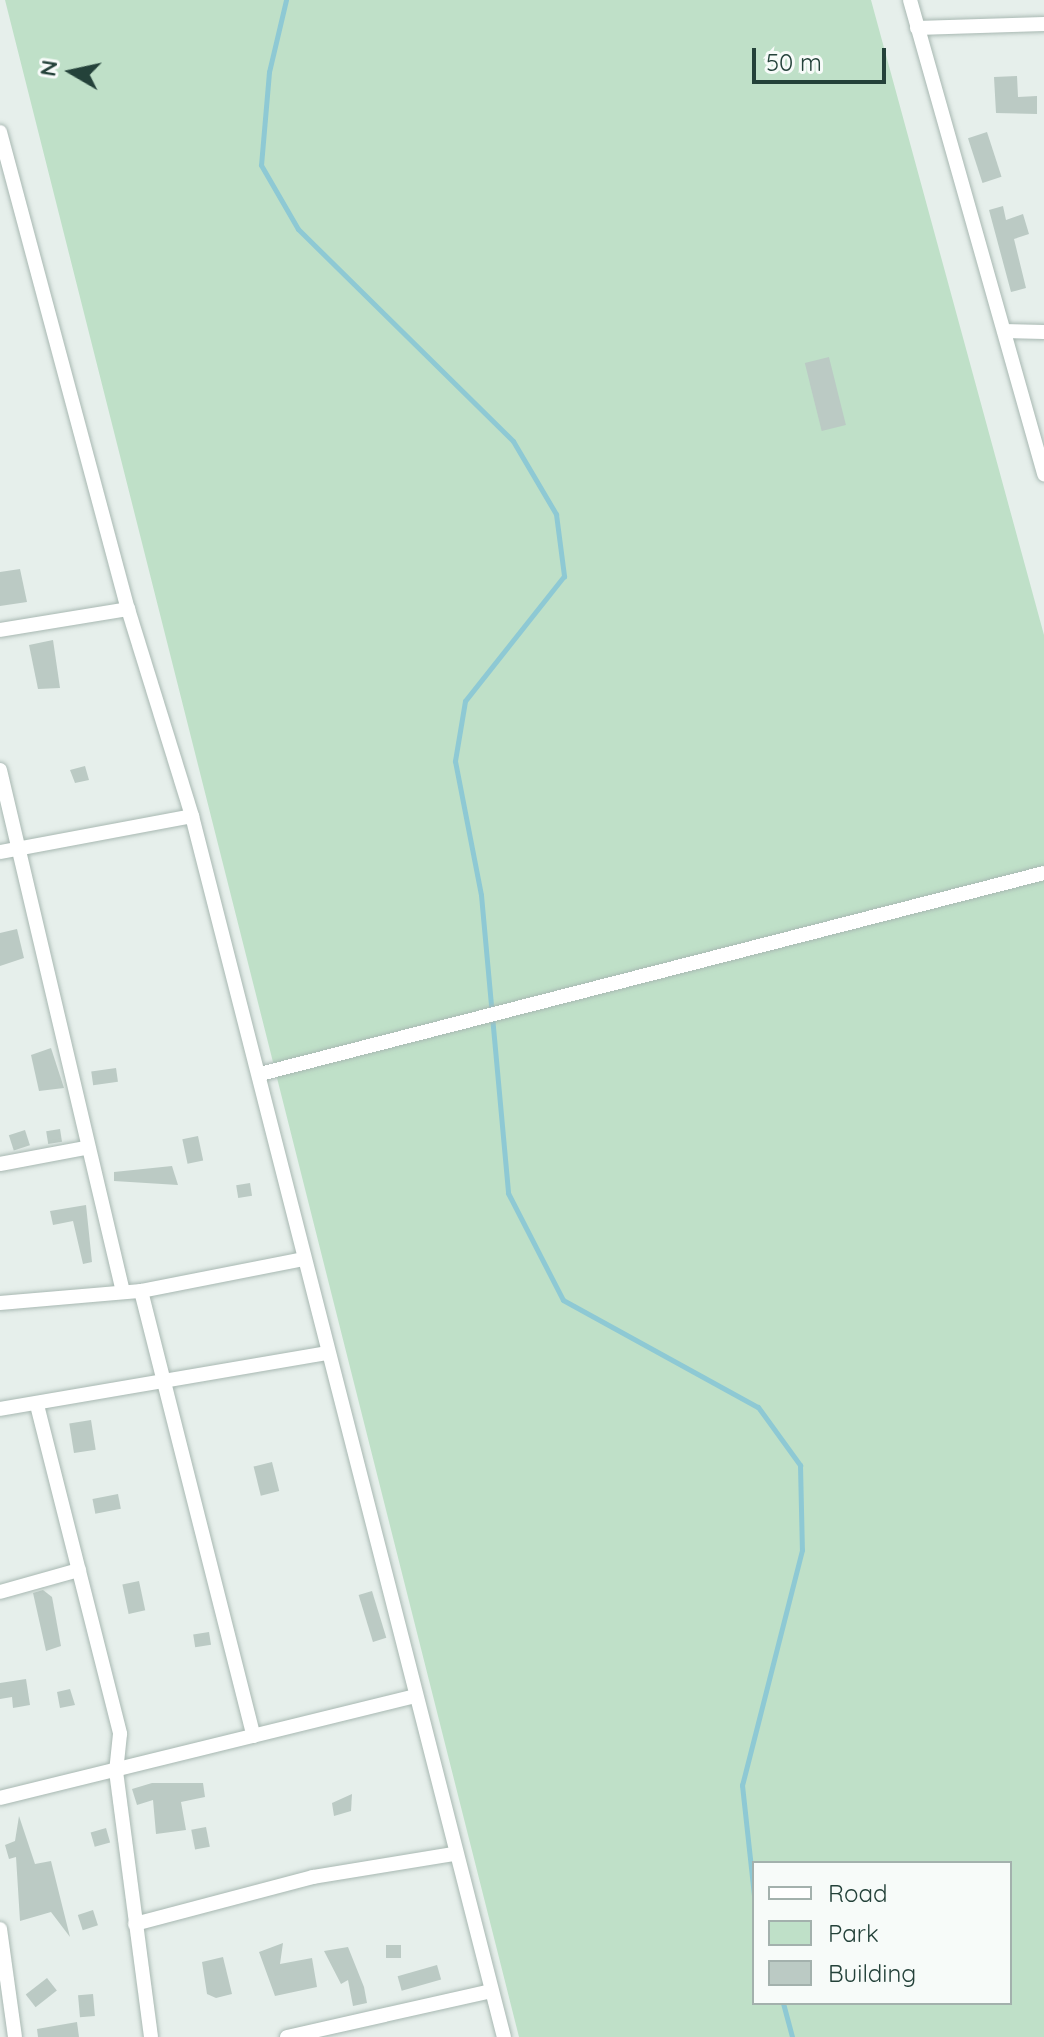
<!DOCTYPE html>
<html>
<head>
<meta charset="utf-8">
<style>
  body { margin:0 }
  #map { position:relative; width:1044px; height:2037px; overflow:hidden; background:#e6efeb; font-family:Quicksand,sans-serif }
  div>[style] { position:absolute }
  .green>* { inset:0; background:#bfe0c8 }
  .stream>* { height:5px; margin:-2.5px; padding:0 2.5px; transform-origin:2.5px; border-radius:2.5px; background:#8ec9d4 }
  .building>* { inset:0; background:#bbcac4; transform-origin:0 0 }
  .roads { filter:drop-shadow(0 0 2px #a8b8b2) drop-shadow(0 0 2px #a8b8b2) }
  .minor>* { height:14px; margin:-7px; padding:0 7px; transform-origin:7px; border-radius:7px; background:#fff }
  span { translate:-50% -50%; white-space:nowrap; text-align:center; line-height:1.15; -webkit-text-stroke:6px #f7fbf9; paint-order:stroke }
  .legend { position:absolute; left:752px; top:1861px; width:260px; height:144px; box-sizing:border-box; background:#f7fbf9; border:2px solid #a3b1ad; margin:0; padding:10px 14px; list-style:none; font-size:24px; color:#24423a }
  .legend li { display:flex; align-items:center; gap:16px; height:40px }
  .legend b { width:40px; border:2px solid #a3b1ad }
  .north { position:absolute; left:32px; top:32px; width:80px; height:80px; -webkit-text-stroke:6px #f7fbf9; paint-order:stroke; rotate:279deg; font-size:22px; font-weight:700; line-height:32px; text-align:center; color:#24423a }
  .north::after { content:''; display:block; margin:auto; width:28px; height:36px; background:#24423a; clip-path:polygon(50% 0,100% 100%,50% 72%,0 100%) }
  .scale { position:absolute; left:752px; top:48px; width:134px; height:36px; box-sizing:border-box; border:4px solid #24423a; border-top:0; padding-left:10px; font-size:24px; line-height:28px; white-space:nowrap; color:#24423a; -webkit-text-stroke:6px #f7fbf9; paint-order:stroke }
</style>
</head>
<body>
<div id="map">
  <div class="green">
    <i style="clip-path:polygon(evenodd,5px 0,871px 0,1044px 635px,1044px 2037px,519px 2037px,5px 0,754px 1863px,1010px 1863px,1010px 2003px,754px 2003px,754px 1863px)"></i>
  </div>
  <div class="stream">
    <i style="left:286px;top:0;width:74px;rotate:103.3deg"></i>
    <i style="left:269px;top:72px;width:93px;rotate:94.9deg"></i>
    <i style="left:261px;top:165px;width:74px;rotate:60deg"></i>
    <i style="left:298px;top:229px;width:302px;rotate:44.6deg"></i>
    <i style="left:513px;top:441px;width:85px;rotate:59.5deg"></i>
    <i style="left:556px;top:514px;width:63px;rotate:82.6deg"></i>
    <i style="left:564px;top:576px;width:159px;rotate:128.4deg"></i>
    <i style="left:465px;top:701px;width:61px;rotate:99.5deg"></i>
    <i style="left:455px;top:761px;width:136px;rotate:79deg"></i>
    <i style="left:481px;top:895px;width:299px;rotate:84.8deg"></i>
    <i style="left:508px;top:1193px;width:120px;rotate:62.8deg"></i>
    <i style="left:563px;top:1300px;width:222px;rotate:28.8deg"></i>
    <i style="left:758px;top:1407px;width:72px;rotate:54.1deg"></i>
    <i style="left:800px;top:1465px;width:85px;rotate:88.7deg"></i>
    <i style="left:802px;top:1550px;width:243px;rotate:104.3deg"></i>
    <i style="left:742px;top:1785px;width:112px;rotate:83.8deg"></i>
    <i style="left:783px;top:2003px;width:35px;rotate:75deg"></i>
  </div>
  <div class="building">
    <i style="clip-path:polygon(1017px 76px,1018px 97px,1037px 96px,1037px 114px,996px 113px,994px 77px)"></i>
    <i style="left:987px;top:132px;width:47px;height:20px;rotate:72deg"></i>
    <i style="clip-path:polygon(1003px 206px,1006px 220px,1023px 214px,1029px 234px,1014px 239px,1026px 288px,1011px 292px,989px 210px)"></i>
    <i style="left:829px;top:357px;width:70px;height:25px;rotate:76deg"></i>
    <i style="clip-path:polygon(20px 569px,27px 602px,0 606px,0 572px)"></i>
    <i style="clip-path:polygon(53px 640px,60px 688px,38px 689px,29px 645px)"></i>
    <i style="clip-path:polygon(85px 766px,89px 780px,75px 783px,70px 770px)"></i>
    <i style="clip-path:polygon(17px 929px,24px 958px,0 966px,0 933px)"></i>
    <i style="clip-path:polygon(51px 1048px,64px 1088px,39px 1091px,31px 1055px)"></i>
    <i style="left:116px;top:1068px;width:14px;height:25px;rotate:82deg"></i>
    <i style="left:60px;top:1129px;width:13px;height:14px;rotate:81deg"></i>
    <i style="left:25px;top:1130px;width:16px;height:17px;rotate:72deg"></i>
    <i style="left:198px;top:1136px;width:25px;height:16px;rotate:78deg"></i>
    <i style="clip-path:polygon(172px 1166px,178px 1185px,114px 1181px,114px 1172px)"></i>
    <i style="left:250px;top:1183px;width:13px;height:14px;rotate:81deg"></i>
    <i style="clip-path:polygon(86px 1205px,92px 1262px,83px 1264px,73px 1221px,53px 1225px,50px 1211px)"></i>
    <i style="left:91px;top:1420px;width:30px;height:22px;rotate:81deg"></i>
    <i style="left:272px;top:1462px;width:30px;height:19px;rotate:76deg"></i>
    <i style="left:118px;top:1494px;width:15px;height:26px;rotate:79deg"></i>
    <i style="left:139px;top:1581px;width:30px;height:17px;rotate:78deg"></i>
    <i style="clip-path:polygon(43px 1590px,52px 1597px,61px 1646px,46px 1651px,33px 1593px)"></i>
    <i style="left:372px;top:1591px;width:49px;height:14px;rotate:73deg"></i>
    <i style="left:209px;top:1632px;width:13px;height:16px;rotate:81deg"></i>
    <i style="clip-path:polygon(26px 1679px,30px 1705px,13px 1708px,12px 1697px,0 1699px,0 1683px)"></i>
    <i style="clip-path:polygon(70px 1689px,75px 1705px,60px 1708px,57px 1692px)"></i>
    <i style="clip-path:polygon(152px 1783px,203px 1783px,205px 1797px,181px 1802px,186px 1830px,156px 1834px,153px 1800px,137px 1805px,132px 1789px)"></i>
    <i style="clip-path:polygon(352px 1794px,351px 1811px,334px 1816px,332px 1803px)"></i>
    <i style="clip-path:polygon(19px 1816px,35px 1864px,51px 1861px,70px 1937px,51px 1912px,20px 1921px,16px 1857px,9px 1859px,5px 1845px,15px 1841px)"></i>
    <i style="left:206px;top:1827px;width:20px;height:15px;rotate:79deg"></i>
    <i style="left:106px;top:1828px;width:15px;height:16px;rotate:74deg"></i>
    <i style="left:93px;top:1910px;width:16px;height:16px;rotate:72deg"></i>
    <i style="clip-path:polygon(283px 1943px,280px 1964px,312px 1958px,317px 1987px,275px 1996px,259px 1952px)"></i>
    <i style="left:386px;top:1945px;width:15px;height:13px"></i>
    <i style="clip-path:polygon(348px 1947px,364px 1987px,367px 2003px,353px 2006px,348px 1980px,341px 1984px,324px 1951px)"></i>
    <i style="clip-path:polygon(223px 1957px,232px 1994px,216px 1998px,207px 1994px,202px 1962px)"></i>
    <i style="left:437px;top:1965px;width:15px;height:41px;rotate:74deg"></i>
    <i style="left:47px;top:1978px;width:16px;height:27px;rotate:52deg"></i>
    <i style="left:93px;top:1994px;width:22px;height:15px;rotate:85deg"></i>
    <i style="clip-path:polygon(77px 2022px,79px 2037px,38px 2037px,37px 2029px)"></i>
  </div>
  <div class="roads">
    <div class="minor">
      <i style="left:910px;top:0;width:493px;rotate:74.2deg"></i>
      <i style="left:917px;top:28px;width:127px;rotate:-1.8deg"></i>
      <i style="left:0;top:132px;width:494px;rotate:75deg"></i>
      <i style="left:128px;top:609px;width:217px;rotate:72.8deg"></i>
      <i style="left:192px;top:816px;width:1260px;rotate:75.67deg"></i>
      <i style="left:1004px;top:331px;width:40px;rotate:1.4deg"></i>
      <i style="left:0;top:630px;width:130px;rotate:-9.3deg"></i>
      <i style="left:0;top:770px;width:536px;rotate:76.74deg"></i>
      <i style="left:0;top:852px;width:195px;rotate:-10.6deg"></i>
      <i style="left:260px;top:1074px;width:809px;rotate:-14.38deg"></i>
      <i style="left:0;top:1164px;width:86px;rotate:-10.7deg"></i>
      <i style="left:141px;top:1291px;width:459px;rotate:75.8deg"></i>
      <i style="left:0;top:1303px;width:142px;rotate:-4.9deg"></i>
      <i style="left:141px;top:1291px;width:166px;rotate:-11.1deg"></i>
      <i style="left:37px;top:1405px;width:339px;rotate:75.8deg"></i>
      <i style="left:120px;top:1734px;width:37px;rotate:96deg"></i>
      <i style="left:116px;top:1771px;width:268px;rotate:82.5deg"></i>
      <i style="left:0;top:1409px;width:333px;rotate:-9.7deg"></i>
      <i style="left:0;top:1592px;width:82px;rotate:-15.6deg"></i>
      <i style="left:0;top:1798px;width:427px;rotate:-13.8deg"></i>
      <i style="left:135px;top:1924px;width:184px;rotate:-14.8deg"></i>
      <i style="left:313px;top:1877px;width:143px;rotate:-9.3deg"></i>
      <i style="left:0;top:1929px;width:109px;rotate:82.1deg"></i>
      <i style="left:287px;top:2037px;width:209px;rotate:-12.7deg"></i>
    </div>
  </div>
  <ul class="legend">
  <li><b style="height:10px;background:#fff"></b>Road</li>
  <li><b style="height:22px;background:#bfe0c8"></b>Park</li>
  <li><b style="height:22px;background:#bbcac4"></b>Building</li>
  </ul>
  <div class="north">N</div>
  <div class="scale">50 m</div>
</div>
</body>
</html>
